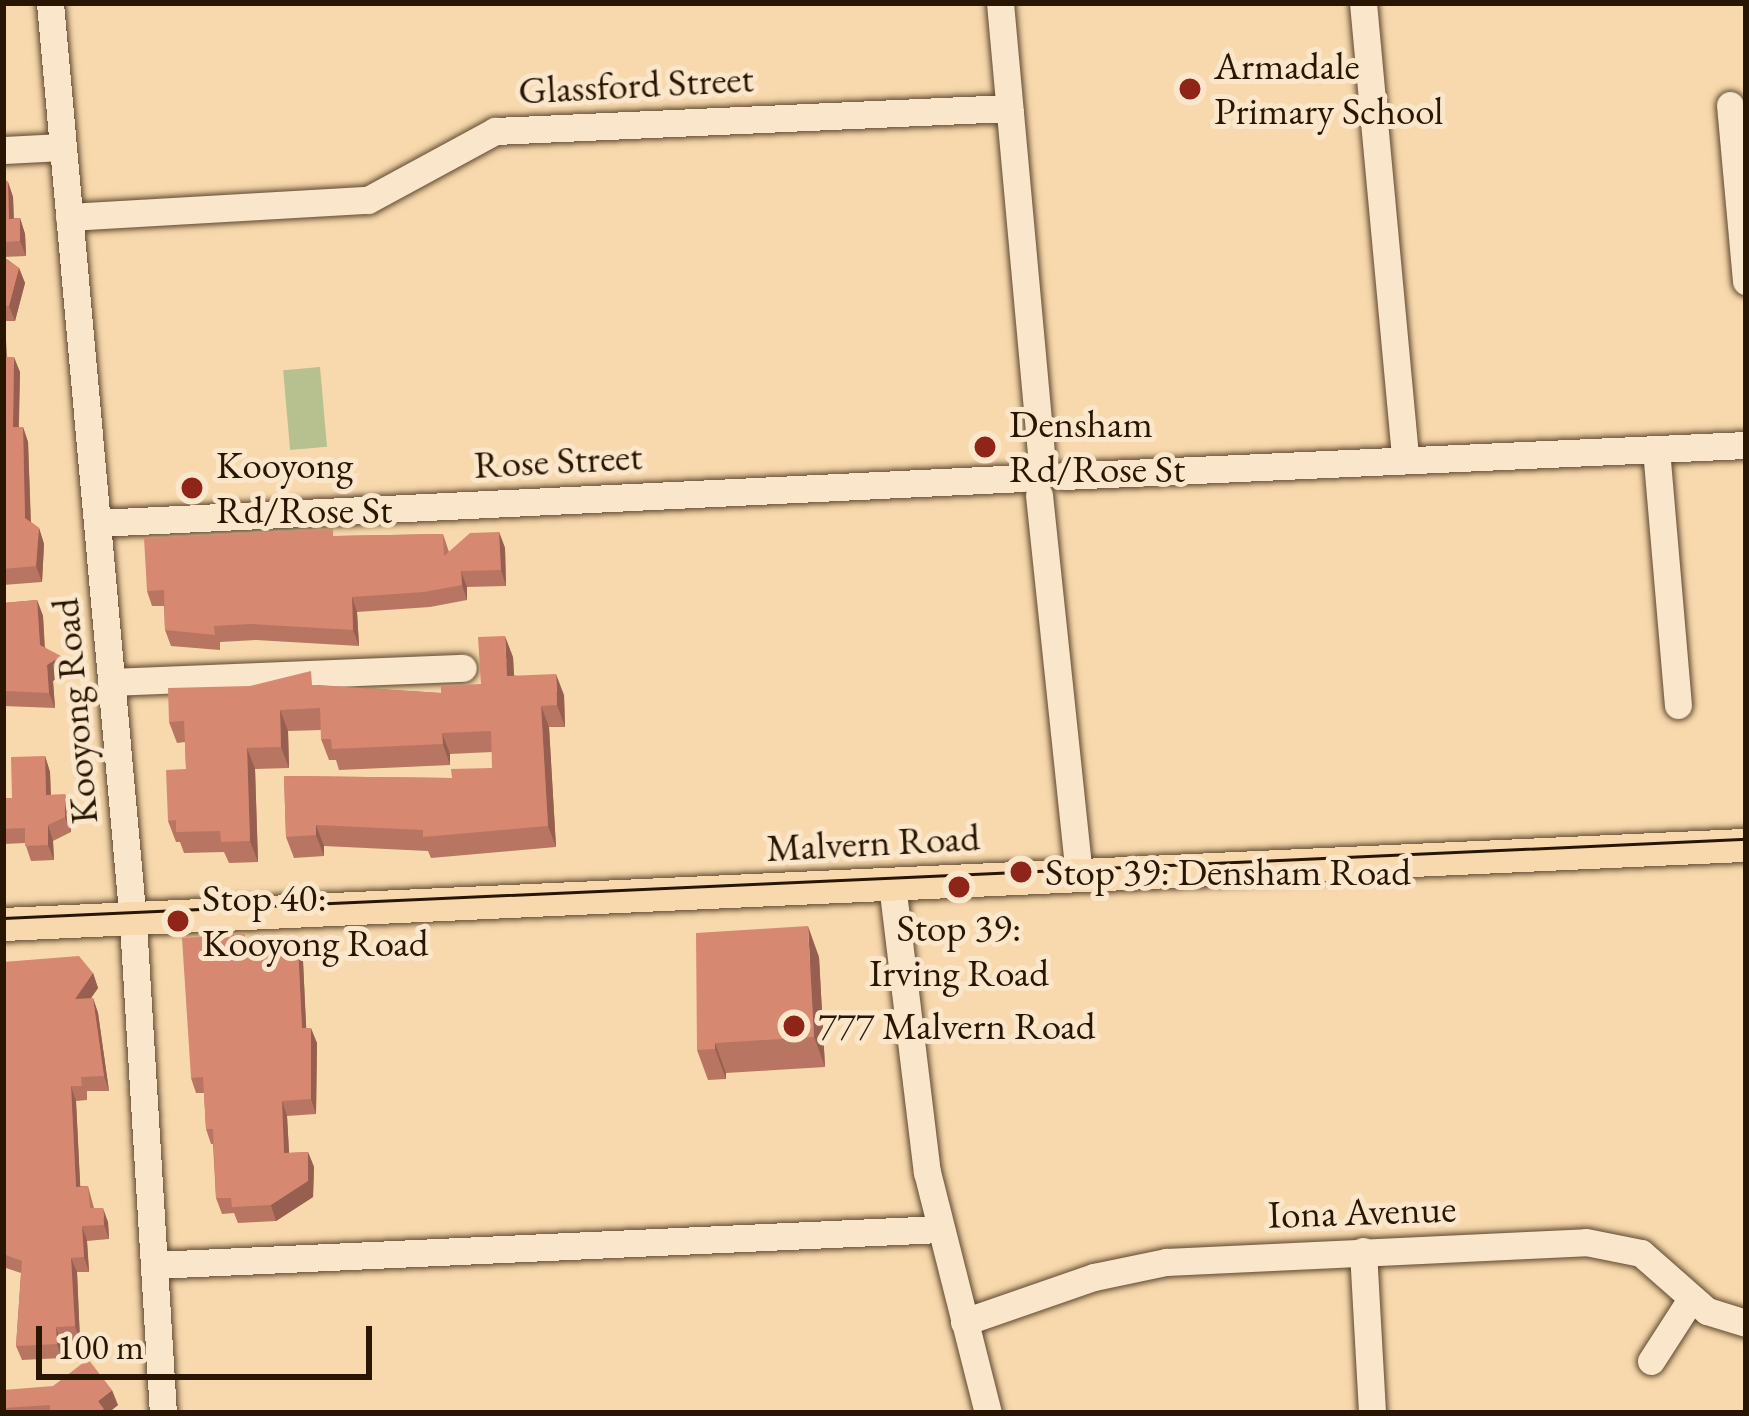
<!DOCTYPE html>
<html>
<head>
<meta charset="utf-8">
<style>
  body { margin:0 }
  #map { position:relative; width:1749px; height:1416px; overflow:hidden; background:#f8d9ad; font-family:"EB Garamond",serif }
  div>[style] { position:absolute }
  .green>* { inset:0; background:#b7c08f; transform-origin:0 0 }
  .roads { filter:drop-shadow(0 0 3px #5d472d) drop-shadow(0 0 3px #5d472d) }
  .minor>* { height:27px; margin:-13.5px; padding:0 13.5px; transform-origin:13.5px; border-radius:13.5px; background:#fae6ca }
  .major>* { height:33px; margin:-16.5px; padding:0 16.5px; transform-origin:16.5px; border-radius:16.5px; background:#f8d9ad }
  .tram>* { height:3px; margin:-1.5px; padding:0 1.5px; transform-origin:1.5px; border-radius:1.5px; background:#291602 }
  .wall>* { inset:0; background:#b87561 }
  .shaded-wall>* { inset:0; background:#965f4f }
  .building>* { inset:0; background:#d68871 }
  .dots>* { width:33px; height:33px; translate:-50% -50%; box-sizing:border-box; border:6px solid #fae6ca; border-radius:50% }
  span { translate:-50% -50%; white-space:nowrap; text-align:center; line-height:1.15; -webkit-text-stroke:10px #fae6ca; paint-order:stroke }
  .poi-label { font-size:39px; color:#291602 }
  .left { translate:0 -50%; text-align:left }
  .street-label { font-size:39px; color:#291602 }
  .frame { position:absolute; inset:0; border:6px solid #291602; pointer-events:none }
  .scale { position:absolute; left:36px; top:1326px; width:336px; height:54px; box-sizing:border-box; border:6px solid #291602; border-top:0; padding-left:15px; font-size:36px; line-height:42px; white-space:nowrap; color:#291602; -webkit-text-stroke:9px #fae6ca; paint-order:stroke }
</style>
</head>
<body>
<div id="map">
  <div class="green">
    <i style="left:320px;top:367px;width:80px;height:37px;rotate:85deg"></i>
  </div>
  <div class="roads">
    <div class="minor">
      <i style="left:50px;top:3px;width:924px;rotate:84.84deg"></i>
      <i style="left:133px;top:923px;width:491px;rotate:86.5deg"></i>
      <i style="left:1000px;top:3px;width:460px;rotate:84.8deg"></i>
      <i style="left:1363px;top:3px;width:459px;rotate:84.7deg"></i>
      <i style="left:1730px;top:105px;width:177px;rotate:84.8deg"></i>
      <i style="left:3px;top:150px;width:60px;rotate:-2.9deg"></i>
      <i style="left:69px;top:217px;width:299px;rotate:-3.3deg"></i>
      <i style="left:368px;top:200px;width:145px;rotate:-28.5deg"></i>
      <i style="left:495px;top:131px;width:515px;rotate:-2.56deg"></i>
      <i style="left:1656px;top:449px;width:257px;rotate:85.1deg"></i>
      <i style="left:1063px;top:476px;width:684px;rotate:-2.6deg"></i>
      <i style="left:1039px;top:495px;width:383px;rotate:84deg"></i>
      <i style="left:97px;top:523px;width:927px;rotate:-2.78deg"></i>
      <i style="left:111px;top:682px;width:352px;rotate:-2.3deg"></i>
      <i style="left:892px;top:884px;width:290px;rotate:83.1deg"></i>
      <i style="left:927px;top:1172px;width:249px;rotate:75.8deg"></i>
      <i style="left:1363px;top:1251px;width:162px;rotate:86.8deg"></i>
      <i style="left:154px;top:1265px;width:787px;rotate:-2.62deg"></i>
      <i style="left:964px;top:1322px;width:138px;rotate:-19.1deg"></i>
      <i style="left:1094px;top:1277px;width:74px;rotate:-11.8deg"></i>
      <i style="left:1166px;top:1262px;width:420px;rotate:-2.7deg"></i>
      <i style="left:1586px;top:1242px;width:56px;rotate:11.3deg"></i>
      <i style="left:1641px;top:1253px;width:88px;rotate:41.3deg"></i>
      <i style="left:1707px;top:1311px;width:41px;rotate:17.1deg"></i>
      <i style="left:1651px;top:1361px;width:74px;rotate:-57.2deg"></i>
    </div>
    <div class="major">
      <i style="left:3px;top:924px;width:1745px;rotate:-2.6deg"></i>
    </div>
  </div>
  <div class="tram">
    <i style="left:3px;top:918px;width:1745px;rotate:-2.6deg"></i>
  </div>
  <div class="wall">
    <i style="clip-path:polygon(3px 178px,8px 182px,13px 197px,14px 218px,20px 218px,25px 234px,26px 256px,4px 257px,19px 268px,25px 283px,15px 321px,5px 321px,7px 357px,20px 372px,19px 427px,23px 427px,28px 442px,31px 522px,39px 528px,44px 544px,42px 582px,3px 585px)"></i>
    <i style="clip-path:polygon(499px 532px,505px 548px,506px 586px,467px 587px,467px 600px,430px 607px,357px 612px,359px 646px,256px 640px,220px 642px,220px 650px,171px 646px,165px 630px,164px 606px,152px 606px,147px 591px,335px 536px,443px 534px,449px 552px)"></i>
    <i style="clip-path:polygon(37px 600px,43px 616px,45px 647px,66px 671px,53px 681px,55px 708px,3px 706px,3px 603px)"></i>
    <i style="clip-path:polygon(513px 657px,514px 675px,564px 695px,565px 727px,549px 727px,556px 847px,431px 858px,428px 851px,324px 846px,324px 856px,294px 858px,286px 837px,284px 776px,452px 778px,492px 768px,492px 752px,450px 754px,450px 765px,339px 770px,336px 760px,329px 760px,321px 739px,321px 730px,288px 731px,289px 768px,255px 769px,258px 862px,229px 863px,224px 852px,184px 853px,180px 842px,176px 842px,168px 821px,186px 769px,185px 742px,177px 743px,169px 722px,317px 685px,441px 693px,481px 684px)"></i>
    <i style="clip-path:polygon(45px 756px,50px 772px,51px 795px,70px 810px,71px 832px,53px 841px,54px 860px,31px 861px,25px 843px,3px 844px,3px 798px,12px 798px)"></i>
    <i style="clip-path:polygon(244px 934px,249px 948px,298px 946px,303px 961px,306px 1028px,317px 1043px,316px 1114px,287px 1116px,289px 1153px,308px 1152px,314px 1167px,313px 1197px,276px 1221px,238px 1223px,234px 1213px,222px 1214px,216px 1198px,213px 1144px,211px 1144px,206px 1129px,204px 1093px,196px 1093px,191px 1078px)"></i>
    <i style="clip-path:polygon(819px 957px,825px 1067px,726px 1073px,726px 1079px,708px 1080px,697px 1050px)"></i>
    <i style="clip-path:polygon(3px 962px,93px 973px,98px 988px,91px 998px,93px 998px,98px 1013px,109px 1091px,87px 1091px,87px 1100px,76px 1101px,80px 1186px,88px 1186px,94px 1208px,108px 1222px,109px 1239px,87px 1241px,89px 1272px,77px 1272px,80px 1341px,61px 1342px,62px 1358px,22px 1360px,16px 1346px,21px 1273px,3px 1267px)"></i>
    <i style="clip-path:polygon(3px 1384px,5px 1390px,118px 1405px,108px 1413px,3px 1413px)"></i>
  </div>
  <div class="shaded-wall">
    <i style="clip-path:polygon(8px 182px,13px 197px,14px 234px,9px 219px)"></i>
    <i style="clip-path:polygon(20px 218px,25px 234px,26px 256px,20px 241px)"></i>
    <i style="clip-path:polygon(19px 268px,25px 283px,15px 321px,9px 306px)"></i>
    <i style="clip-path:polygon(3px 316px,5px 321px,7px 373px,3px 361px)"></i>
    <i style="clip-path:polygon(14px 357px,20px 372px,18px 443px,13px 427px)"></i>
    <i style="clip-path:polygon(23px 427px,28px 442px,31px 533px,25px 518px)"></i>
    <i style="clip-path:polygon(39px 528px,44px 544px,42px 582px,36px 566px)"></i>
    <i style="clip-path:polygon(499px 532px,505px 548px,506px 586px,501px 570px)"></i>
    <i style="clip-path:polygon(461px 571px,467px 587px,467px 600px,462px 585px)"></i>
    <i style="clip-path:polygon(352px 597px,357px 612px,359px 646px,353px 630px)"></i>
    <i style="clip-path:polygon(37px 600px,43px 616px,45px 660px,40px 645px)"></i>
    <i style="clip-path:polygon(505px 636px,513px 657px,515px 697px,507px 676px)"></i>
    <i style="clip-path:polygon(61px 656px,66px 671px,53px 681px,55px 708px,49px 693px,47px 665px)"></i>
    <i style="clip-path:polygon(556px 674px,564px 695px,565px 727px,557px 705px)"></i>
    <i style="clip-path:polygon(541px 706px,549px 727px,556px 847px,548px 826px)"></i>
    <i style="clip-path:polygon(280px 710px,288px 731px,289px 768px,281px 747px)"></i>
    <i style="clip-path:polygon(442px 733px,450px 754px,450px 765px,443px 744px)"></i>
    <i style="clip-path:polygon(247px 748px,255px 769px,258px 862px,250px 841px)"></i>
    <i style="clip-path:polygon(45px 756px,50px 772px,51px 810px,46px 795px)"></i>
    <i style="clip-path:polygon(65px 794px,70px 810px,71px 832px,65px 817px)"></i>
    <i style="clip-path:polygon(48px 825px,53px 841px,54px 860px,48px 845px)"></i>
    <i style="clip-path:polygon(316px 825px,324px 846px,324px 856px,316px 835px)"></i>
    <i style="clip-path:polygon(808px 926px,819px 957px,825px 1067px,814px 1037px)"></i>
    <i style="clip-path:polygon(298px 946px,303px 961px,307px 1044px,302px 1028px)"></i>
    <i style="clip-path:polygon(93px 973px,98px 988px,80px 1014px,75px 999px)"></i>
    <i style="clip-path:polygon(93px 998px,98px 1013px,109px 1091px,104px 1076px)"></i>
    <i style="clip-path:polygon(311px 1028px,317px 1043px,316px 1114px,311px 1099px)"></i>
    <i style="clip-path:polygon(715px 1043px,726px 1073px,726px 1079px,715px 1049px)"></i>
    <i style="clip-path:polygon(71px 1086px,76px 1101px,81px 1201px,76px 1187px)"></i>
    <i style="clip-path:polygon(282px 1101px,287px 1116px,290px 1169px,284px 1153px)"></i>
    <i style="clip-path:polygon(308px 1152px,314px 1167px,313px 1197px,276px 1221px,271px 1205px)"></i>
    <i style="clip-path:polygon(103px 1208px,108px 1222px,109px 1239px,104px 1225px)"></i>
    <i style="clip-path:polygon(82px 1226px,87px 1241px,89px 1272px,84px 1257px)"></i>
    <i style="clip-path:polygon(71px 1258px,77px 1272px,80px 1341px,75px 1326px)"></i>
    <i style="clip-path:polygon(56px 1327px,61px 1342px,62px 1358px,57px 1344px)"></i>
    <i style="clip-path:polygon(112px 1390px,118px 1405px,108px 1413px,98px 1413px,98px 1401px)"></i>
  </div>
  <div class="building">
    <i style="clip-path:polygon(3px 178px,8px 182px,9px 219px,20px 218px,20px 241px,3px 242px)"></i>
    <i style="clip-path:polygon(3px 257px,19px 268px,9px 306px,3px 306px)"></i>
    <i style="clip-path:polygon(3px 357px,14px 357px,13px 427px,23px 427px,25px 518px,39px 528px,36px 566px,3px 569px)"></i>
    <i style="clip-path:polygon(333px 529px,333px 536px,443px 534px,444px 556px,470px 533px,499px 532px,501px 570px,461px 571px,462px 585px,424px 592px,352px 597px,353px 630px,251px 624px,214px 626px,215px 635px,165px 630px,164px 590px,147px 591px,144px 538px)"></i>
    <i style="clip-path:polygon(37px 600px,40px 645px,61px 656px,47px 665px,49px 693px,3px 691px,3px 603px)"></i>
    <i style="clip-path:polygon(505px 636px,507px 676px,556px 674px,557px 705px,541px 706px,548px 826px,423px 837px,423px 830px,316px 825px,316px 835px,286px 837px,284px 776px,452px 778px,451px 769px,492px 768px,491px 731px,442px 733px,443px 744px,332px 749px,331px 739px,321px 739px,320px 708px,280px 710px,281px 747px,247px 748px,250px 841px,221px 842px,220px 831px,176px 832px,176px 820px,168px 821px,166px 770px,186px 769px,184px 721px,169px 722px,168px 688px,250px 686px,311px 671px,312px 685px,441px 693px,441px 686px,481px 684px,478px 637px)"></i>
    <i style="clip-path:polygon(45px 756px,46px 795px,65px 794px,65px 817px,48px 825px,48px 845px,25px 846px,25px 828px,3px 829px,3px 798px,12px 798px,11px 757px)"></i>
    <i style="clip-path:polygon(808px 926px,814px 1037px,715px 1043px,715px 1049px,697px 1050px,696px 933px)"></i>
    <i style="clip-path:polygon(244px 934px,245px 948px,298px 946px,302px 1028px,311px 1028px,311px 1099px,282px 1101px,284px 1153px,308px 1152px,308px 1181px,271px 1205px,232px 1207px,231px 1198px,216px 1198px,213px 1129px,206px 1129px,203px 1077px,191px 1078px,182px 938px)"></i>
    <i style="clip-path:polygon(79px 956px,93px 973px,75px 999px,93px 998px,104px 1076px,81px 1077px,82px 1086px,71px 1086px,76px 1187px,88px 1186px,90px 1208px,103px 1208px,104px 1225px,82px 1226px,84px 1257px,71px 1258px,75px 1326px,56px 1327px,57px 1344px,16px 1346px,22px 1261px,3px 1254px,3px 962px)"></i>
    <i style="clip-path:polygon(88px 1359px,112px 1390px,98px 1401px,104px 1409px,98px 1413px,50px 1413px,50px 1405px,3px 1408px,3px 1390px,53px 1386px)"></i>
  </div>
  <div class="dots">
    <i style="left:1190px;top:89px;background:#8f2418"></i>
    <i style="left:985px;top:447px;background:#8f2418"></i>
    <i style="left:192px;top:488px;background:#8f2418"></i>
    <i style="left:1021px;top:872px;background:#8f2418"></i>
    <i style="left:959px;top:887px;background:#8f2418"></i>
    <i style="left:178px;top:921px;background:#8f2418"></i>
    <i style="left:794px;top:1026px;background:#8f2418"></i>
  </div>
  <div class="poi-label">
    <span class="left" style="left:1214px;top:89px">Armadale<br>Primary School</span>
    <span class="left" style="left:1009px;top:447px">Densham<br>Rd/Rose St</span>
    <span class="left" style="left:216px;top:488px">Kooyong<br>Rd/Rose St</span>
    <span class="left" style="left:1045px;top:872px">Stop 39: Densham Road</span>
    <span class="left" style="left:202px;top:921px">Stop 40:<br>Kooyong Road</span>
    <span style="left:959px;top:951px">Stop 39:<br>Irving Road</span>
    <span class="left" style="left:818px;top:1026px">777 Malvern Road</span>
  </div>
  <div class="street-label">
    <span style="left:636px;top:85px;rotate:-3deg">Glassford Street</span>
    <span style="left:558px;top:461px;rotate:-3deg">Rose Street</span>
    <span style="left:75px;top:711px;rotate:-95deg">Kooyong Road</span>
    <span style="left:873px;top:843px;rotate:-3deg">Malvern Road</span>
    <span style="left:1362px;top:1212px;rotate:-2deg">Iona Avenue</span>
  </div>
  <div class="frame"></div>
  <div class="scale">100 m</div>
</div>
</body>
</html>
